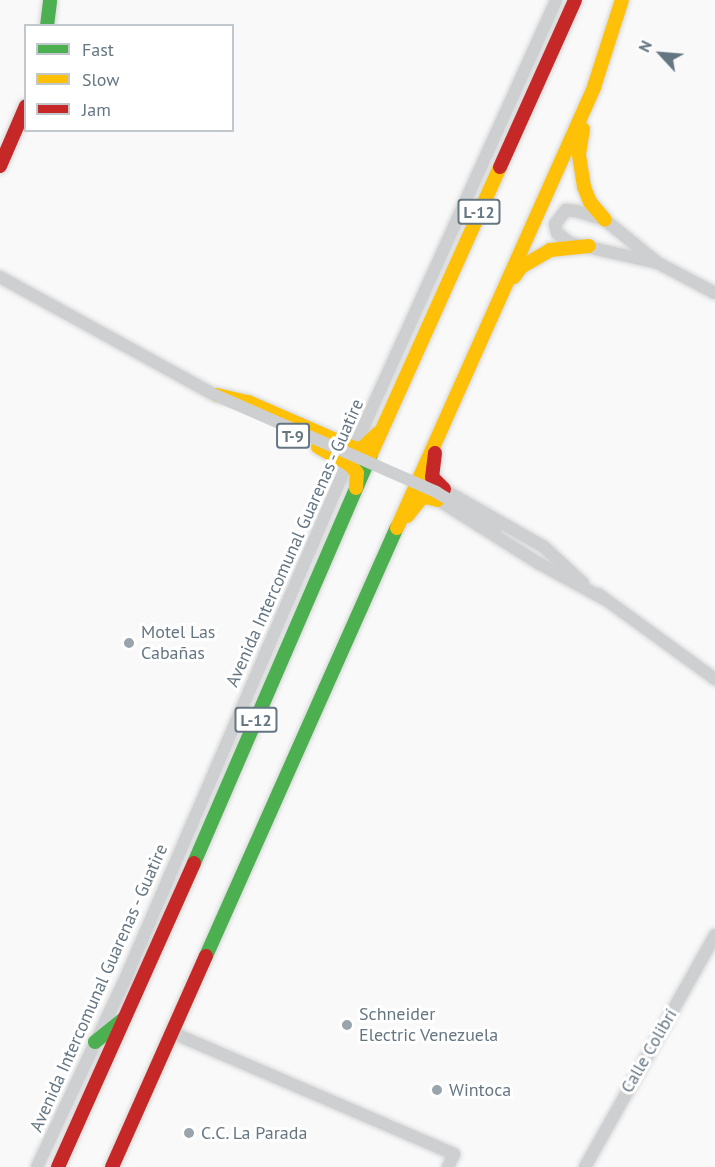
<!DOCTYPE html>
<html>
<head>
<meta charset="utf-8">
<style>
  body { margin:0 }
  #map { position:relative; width:715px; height:1167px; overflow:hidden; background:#f9f9f9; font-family:"PT Sans",sans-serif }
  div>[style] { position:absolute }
  .roads { filter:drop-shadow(0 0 2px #d5d6d7) drop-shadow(0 0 2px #d5d6d7) }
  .street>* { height:12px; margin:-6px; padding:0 6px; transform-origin:6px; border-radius:6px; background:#cecfd0 }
  .fast>* { height:14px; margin:-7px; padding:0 7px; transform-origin:7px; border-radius:7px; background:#4caf50 }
  .slow>* { height:14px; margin:-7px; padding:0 7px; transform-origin:7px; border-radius:7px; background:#ffc107 }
  .jam>* { height:14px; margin:-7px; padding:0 7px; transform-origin:7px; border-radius:7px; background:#c62828 }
  .street-bridge>* { height:12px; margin:-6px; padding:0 6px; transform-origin:6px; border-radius:6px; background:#cecfd0 }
  .dots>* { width:16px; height:16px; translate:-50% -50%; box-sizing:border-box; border:3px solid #fff; border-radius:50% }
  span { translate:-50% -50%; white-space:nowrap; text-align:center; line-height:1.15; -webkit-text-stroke:6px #fff; paint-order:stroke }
  .shield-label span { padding:2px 4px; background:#fff; border:2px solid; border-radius:4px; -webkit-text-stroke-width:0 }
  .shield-label { font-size:16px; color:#657683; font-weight:700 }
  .street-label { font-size:18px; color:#657683 }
  .poi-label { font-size:18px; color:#657683 }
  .left { translate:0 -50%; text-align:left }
  .legend { position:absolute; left:24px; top:24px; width:210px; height:108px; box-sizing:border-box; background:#fff; border:2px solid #c1c8cd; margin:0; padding:8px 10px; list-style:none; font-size:18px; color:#657683 }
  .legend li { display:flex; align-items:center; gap:12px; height:30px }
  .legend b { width:30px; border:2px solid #c1c8cd }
  .north { position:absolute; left:631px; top:24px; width:60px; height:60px; -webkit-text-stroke:4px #fff; paint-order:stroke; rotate:296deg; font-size:16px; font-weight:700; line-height:24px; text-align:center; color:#657683 }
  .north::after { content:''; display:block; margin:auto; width:21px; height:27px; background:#657683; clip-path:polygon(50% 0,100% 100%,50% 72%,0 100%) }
</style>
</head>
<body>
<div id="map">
  <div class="roads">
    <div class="street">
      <i style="left:658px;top:263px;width:90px;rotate:-167.2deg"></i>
      <i style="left:570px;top:243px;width:16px;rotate:-142deg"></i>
      <i style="left:557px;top:233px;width:9px;rotate:-103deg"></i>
      <i style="left:555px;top:224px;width:18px;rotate:-52deg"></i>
      <i style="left:566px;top:210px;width:10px;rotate:6deg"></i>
      <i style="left:576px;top:211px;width:30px;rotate:17deg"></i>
      <i style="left:605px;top:220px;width:68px;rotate:39.1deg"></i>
      <i style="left:658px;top:263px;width:64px;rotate:27.8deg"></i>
      <i style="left:0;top:277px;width:243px;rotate:28.8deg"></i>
      <i style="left:439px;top:487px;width:121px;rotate:29.7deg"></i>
      <i style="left:544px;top:547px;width:53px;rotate:42.7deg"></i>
      <i style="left:435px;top:498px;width:124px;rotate:32.2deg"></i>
      <i style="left:540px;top:564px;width:73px;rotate:28.7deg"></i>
      <i style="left:598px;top:594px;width:145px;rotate:36deg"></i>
      <i style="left:173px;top:1033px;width:306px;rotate:23.3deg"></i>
      <i style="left:454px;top:1154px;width:14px;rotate:115deg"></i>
      <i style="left:37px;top:1167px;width:210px;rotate:-64.9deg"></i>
      <i style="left:126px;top:977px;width:576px;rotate:-66.68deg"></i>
      <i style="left:354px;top:448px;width:491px;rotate:-65.7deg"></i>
      <i style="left:585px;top:1167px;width:266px;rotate:-60.7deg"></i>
    </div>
    <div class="fast">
      <i style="left:47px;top:26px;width:26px;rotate:-83deg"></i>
      <i style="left:194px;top:863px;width:446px;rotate:-66.6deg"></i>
      <i style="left:206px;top:956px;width:469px;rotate:-66deg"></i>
      <i style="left:95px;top:1042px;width:38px;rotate:-39deg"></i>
    </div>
    <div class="slow">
      <i style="left:583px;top:129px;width:26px;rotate:99deg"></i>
      <i style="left:579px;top:155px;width:32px;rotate:81deg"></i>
      <i style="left:584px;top:187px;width:16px;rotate:68deg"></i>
      <i style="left:590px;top:202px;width:23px;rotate:50deg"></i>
      <i style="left:514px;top:277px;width:12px;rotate:-55deg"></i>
      <i style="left:521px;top:267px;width:34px;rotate:-30deg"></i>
      <i style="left:550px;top:250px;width:39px;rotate:-6deg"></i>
      <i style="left:217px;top:395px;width:32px;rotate:13deg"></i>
      <i style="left:248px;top:402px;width:116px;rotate:23.5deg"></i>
      <i style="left:354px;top:448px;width:7px;rotate:8deg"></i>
      <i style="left:361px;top:449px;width:23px;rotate:-43deg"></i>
      <i style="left:318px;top:447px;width:35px;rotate:29deg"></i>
      <i style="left:349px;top:464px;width:12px;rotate:48deg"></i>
      <i style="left:357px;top:473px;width:15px;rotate:94deg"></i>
      <i style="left:371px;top:454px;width:315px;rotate:-65.8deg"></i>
      <i style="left:407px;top:516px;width:22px;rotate:-51deg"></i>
      <i style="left:421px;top:499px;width:5px;rotate:-22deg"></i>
      <i style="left:426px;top:497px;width:12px;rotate:14deg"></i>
      <i style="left:397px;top:528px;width:483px;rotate:-65.9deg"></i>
      <i style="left:594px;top:87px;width:91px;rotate:-72.2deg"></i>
    </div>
    <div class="jam">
      <i style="left:0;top:166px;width:65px;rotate:-66.6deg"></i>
      <i style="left:500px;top:167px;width:183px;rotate:-65.8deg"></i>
      <i style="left:435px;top:453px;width:24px;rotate:97deg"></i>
      <i style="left:432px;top:477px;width:17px;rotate:45deg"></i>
      <i style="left:58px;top:1167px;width:333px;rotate:-65.9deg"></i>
      <i style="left:112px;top:1167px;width:231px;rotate:-66deg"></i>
    </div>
  </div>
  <div class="street-bridge">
    <i style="left:213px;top:394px;width:244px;rotate:23.7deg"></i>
    <i style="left:436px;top:492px;width:70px;rotate:31deg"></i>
  </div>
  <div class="dots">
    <i style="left:129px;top:643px;background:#99a4ac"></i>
    <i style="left:347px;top:1025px;background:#99a4ac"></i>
    <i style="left:437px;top:1090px;background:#99a4ac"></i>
    <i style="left:189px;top:1133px;background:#99a4ac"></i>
  </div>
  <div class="shield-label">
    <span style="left:479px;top:212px">L-12</span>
    <span style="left:293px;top:436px">T-9</span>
    <span style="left:256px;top:720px">L-12</span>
  </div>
  <div class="street-label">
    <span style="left:295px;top:543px;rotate:-66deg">Avenida Intercomunal Guarenas - Guatire</span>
    <span style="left:99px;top:988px;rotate:-66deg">Avenida Intercomunal Guarenas - Guatire</span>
    <span style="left:649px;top:1051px;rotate:-60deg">Calle Colibrí</span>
  </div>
  <div class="poi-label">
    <span class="left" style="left:141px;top:643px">Motel Las<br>Cabañas</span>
    <span class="left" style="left:359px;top:1025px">Schneider<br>Electric Venezuela</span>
    <span class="left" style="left:449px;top:1090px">Wintoca</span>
    <span class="left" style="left:201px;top:1133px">C.C. La Parada</span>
  </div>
  <ul class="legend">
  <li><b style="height:8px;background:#4caf50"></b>Fast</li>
  <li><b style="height:8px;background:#ffc107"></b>Slow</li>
  <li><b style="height:8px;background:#c62828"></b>Jam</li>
  </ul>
  <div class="north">N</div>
</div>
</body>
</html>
